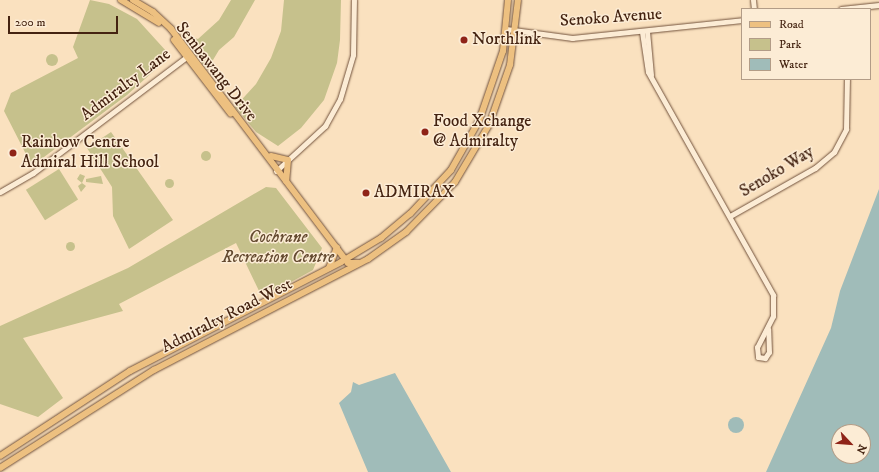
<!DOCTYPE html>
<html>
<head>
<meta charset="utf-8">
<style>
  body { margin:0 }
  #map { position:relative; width:879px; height:472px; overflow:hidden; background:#fae1bf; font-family:"IM FELL DW Pica",serif }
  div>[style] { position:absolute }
  .green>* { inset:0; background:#c6c18c; transform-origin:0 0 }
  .round { border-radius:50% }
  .water>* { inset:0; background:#a0bcb9 }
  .roads { filter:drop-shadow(0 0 1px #72523c) drop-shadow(0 0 1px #72523c) }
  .minor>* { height:5px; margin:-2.5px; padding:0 2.5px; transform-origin:2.5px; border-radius:2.5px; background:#fcecd5 }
  .major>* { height:6px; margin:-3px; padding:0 3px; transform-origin:3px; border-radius:3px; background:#edc080 }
  .dots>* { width:11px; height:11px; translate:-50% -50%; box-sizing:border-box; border:2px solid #fcecd5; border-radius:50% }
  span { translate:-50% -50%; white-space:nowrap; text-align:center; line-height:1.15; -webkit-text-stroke:3px #fcecd5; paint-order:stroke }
  .street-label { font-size:17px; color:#442311 }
  .poi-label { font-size:17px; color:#442311 }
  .left { translate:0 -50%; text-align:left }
  .park-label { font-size:17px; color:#644a30; font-style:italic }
  .legend { position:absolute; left:741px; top:8px; width:130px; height:72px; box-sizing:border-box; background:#fcecd5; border:1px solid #b29c87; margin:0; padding:5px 7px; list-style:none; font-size:12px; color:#442311 }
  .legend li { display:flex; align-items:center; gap:8px; height:20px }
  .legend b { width:20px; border:1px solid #b29c87 }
  .north { position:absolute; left:831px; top:424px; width:40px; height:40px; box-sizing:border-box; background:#fcecd5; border:1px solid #b29c87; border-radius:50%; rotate:116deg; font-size:11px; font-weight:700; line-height:16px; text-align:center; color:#442311 }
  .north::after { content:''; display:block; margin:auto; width:14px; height:18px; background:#8f2418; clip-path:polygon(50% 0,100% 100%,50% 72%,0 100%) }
  .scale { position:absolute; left:8px; top:16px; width:110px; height:18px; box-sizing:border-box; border:2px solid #442311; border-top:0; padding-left:5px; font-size:12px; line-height:14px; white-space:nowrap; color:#442311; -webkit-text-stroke:3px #fcecd5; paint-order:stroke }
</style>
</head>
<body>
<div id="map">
  <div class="green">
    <i style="clip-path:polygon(90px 0,109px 4px,137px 19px,167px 52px,155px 70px,127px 95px,32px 166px,4px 111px,11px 93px,78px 58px,73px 47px)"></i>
    <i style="clip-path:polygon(231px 0,255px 0,234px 37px,219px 50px,207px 70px,181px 34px,198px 39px,219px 20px)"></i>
    <i style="clip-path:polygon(284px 0,341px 0,340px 40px,337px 63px,324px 100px,301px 128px,278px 146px,256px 132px,235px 107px,256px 84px,271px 58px,281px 31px)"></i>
    <i class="round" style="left:46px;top:54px;width:12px;height:12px"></i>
    <i style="clip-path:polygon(111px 132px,173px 220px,129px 249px,113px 216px,112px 187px,87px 148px)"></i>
    <i class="round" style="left:201px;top:151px;width:10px;height:10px"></i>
    <i style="left:59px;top:169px;width:36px;height:39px;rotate:58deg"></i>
    <i style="clip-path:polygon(80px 174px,85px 176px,82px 183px,86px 186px,81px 192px,78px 186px,82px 183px,77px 179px)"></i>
    <i style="clip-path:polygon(101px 176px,103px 184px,86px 182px,86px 179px)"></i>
    <i class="round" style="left:164.5px;top:178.5px;width:9px;height:9px"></i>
    <i style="clip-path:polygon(266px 187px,276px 188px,322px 248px,313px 270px,271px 293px,266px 289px,260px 293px,236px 243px,119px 304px,123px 311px,23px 338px,63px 398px,38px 417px,0 404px,0 326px,128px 268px)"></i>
    <i class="round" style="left:65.5px;top:241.5px;width:9px;height:9px"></i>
  </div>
  <div class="water">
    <i style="clip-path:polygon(evenodd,879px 189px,879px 472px,766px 472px,831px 328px,840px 291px,879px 189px,839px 432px,863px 432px,863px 456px,839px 456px,839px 432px)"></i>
    <i style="clip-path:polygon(395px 373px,451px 472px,368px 472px,339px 403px,351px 392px,353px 382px,359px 385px)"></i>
    <i class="round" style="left:728px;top:417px;width:16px;height:16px"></i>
  </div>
  <div class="roads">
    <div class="minor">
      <i style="left:753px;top:0;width:9px;rotate:84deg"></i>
      <i style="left:841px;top:9px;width:38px;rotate:-6deg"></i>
      <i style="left:506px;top:29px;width:67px;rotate:7.8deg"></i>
      <i style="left:572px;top:38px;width:171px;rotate:-6deg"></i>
      <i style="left:647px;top:31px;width:44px;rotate:84.8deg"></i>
      <i style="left:642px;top:32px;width:40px;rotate:81.5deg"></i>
      <i style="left:648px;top:72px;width:256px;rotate:60.7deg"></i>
      <i style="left:773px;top:295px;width:21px;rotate:90deg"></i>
      <i style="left:773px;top:316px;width:35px;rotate:117deg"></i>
      <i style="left:757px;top:347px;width:10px;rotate:84deg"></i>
      <i style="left:758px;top:357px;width:7px;rotate:8deg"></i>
      <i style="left:765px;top:358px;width:7px;rotate:-56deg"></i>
      <i style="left:769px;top:352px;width:23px;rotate:-92deg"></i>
      <i style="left:276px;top:171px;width:67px;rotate:-42.6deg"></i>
      <i style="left:325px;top:126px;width:31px;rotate:-61deg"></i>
      <i style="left:340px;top:99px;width:46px;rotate:-73.5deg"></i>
      <i style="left:353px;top:55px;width:55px;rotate:-89deg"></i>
      <i style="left:0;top:192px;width:38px;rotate:-30deg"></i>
      <i style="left:33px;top:173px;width:196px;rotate:-37.1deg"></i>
      <i style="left:730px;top:216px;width:98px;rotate:-29.5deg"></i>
      <i style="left:815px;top:168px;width:25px;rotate:-40deg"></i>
      <i style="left:834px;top:152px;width:26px;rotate:-62deg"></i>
      <i style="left:846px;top:129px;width:50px;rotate:-88.9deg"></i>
    </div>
    <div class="major">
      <i style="left:121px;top:0;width:44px;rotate:31.2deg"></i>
      <i style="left:133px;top:0;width:23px;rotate:31deg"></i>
      <i style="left:153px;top:12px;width:25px;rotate:43deg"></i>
      <i style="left:171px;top:29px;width:293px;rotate:52.9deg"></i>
      <i style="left:348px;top:263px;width:11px"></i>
      <i style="left:174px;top:40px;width:93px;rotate:52.4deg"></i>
      <i style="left:271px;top:156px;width:17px;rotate:13deg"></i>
      <i style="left:288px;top:160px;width:21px;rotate:95deg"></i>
      <i style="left:329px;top:268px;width:22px;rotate:-69deg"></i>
      <i style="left:0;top:456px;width:155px;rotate:-33.2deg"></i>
      <i style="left:130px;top:371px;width:237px;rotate:-27.3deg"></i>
      <i style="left:341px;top:262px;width:47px;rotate:-31deg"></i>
      <i style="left:381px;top:238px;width:38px;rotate:-40deg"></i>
      <i style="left:410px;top:214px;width:60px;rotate:-47deg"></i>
      <i style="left:451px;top:170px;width:56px;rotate:-60.3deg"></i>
      <i style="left:479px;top:121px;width:74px;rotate:-71.1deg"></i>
      <i style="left:503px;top:51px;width:51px;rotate:-84.4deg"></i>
      <i style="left:0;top:468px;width:183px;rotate:-32.5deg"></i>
      <i style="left:154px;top:370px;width:241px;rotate:-27.4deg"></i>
      <i style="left:368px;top:259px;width:47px;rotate:-35.4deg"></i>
      <i style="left:406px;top:232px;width:70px;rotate:-45.6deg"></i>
      <i style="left:455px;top:182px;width:66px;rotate:-59.2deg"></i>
      <i style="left:489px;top:125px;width:64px;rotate:-70.7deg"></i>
      <i style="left:510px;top:65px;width:65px;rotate:-83deg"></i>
    </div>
  </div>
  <div class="dots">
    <i style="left:464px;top:40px;background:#8f2418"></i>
    <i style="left:425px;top:132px;background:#8f2418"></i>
    <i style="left:13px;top:153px;background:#8f2418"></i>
    <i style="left:366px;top:193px;background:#8f2418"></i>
  </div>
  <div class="street-label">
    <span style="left:611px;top:18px;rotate:-4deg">Senoko Avenue</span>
    <span style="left:216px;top:72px;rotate:52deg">Sembawang Drive</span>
    <span style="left:126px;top:85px;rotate:-37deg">Admiralty Lane</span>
    <span style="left:777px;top:172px;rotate:-31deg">Senoko Way</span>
    <span style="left:227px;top:316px;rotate:-27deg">Admiralty Road West</span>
  </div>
  <div class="poi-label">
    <span class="left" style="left:472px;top:40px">Northlink</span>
    <span class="left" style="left:433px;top:132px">Food Xchange<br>@ Admiralty</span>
    <span class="left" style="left:21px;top:153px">Rainbow Centre<br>Admiral Hill School</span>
    <span class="left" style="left:374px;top:193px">ADMIRAX</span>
  </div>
  <div class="park-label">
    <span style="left:278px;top:248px">Cochrane<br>Recreation Centre</span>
  </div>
  <ul class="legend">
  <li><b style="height:5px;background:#edc080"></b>Road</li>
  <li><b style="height:11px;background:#c6c18c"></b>Park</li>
  <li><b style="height:11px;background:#a0bcb9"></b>Water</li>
  </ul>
  <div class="north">N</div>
  <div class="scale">200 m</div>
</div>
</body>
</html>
